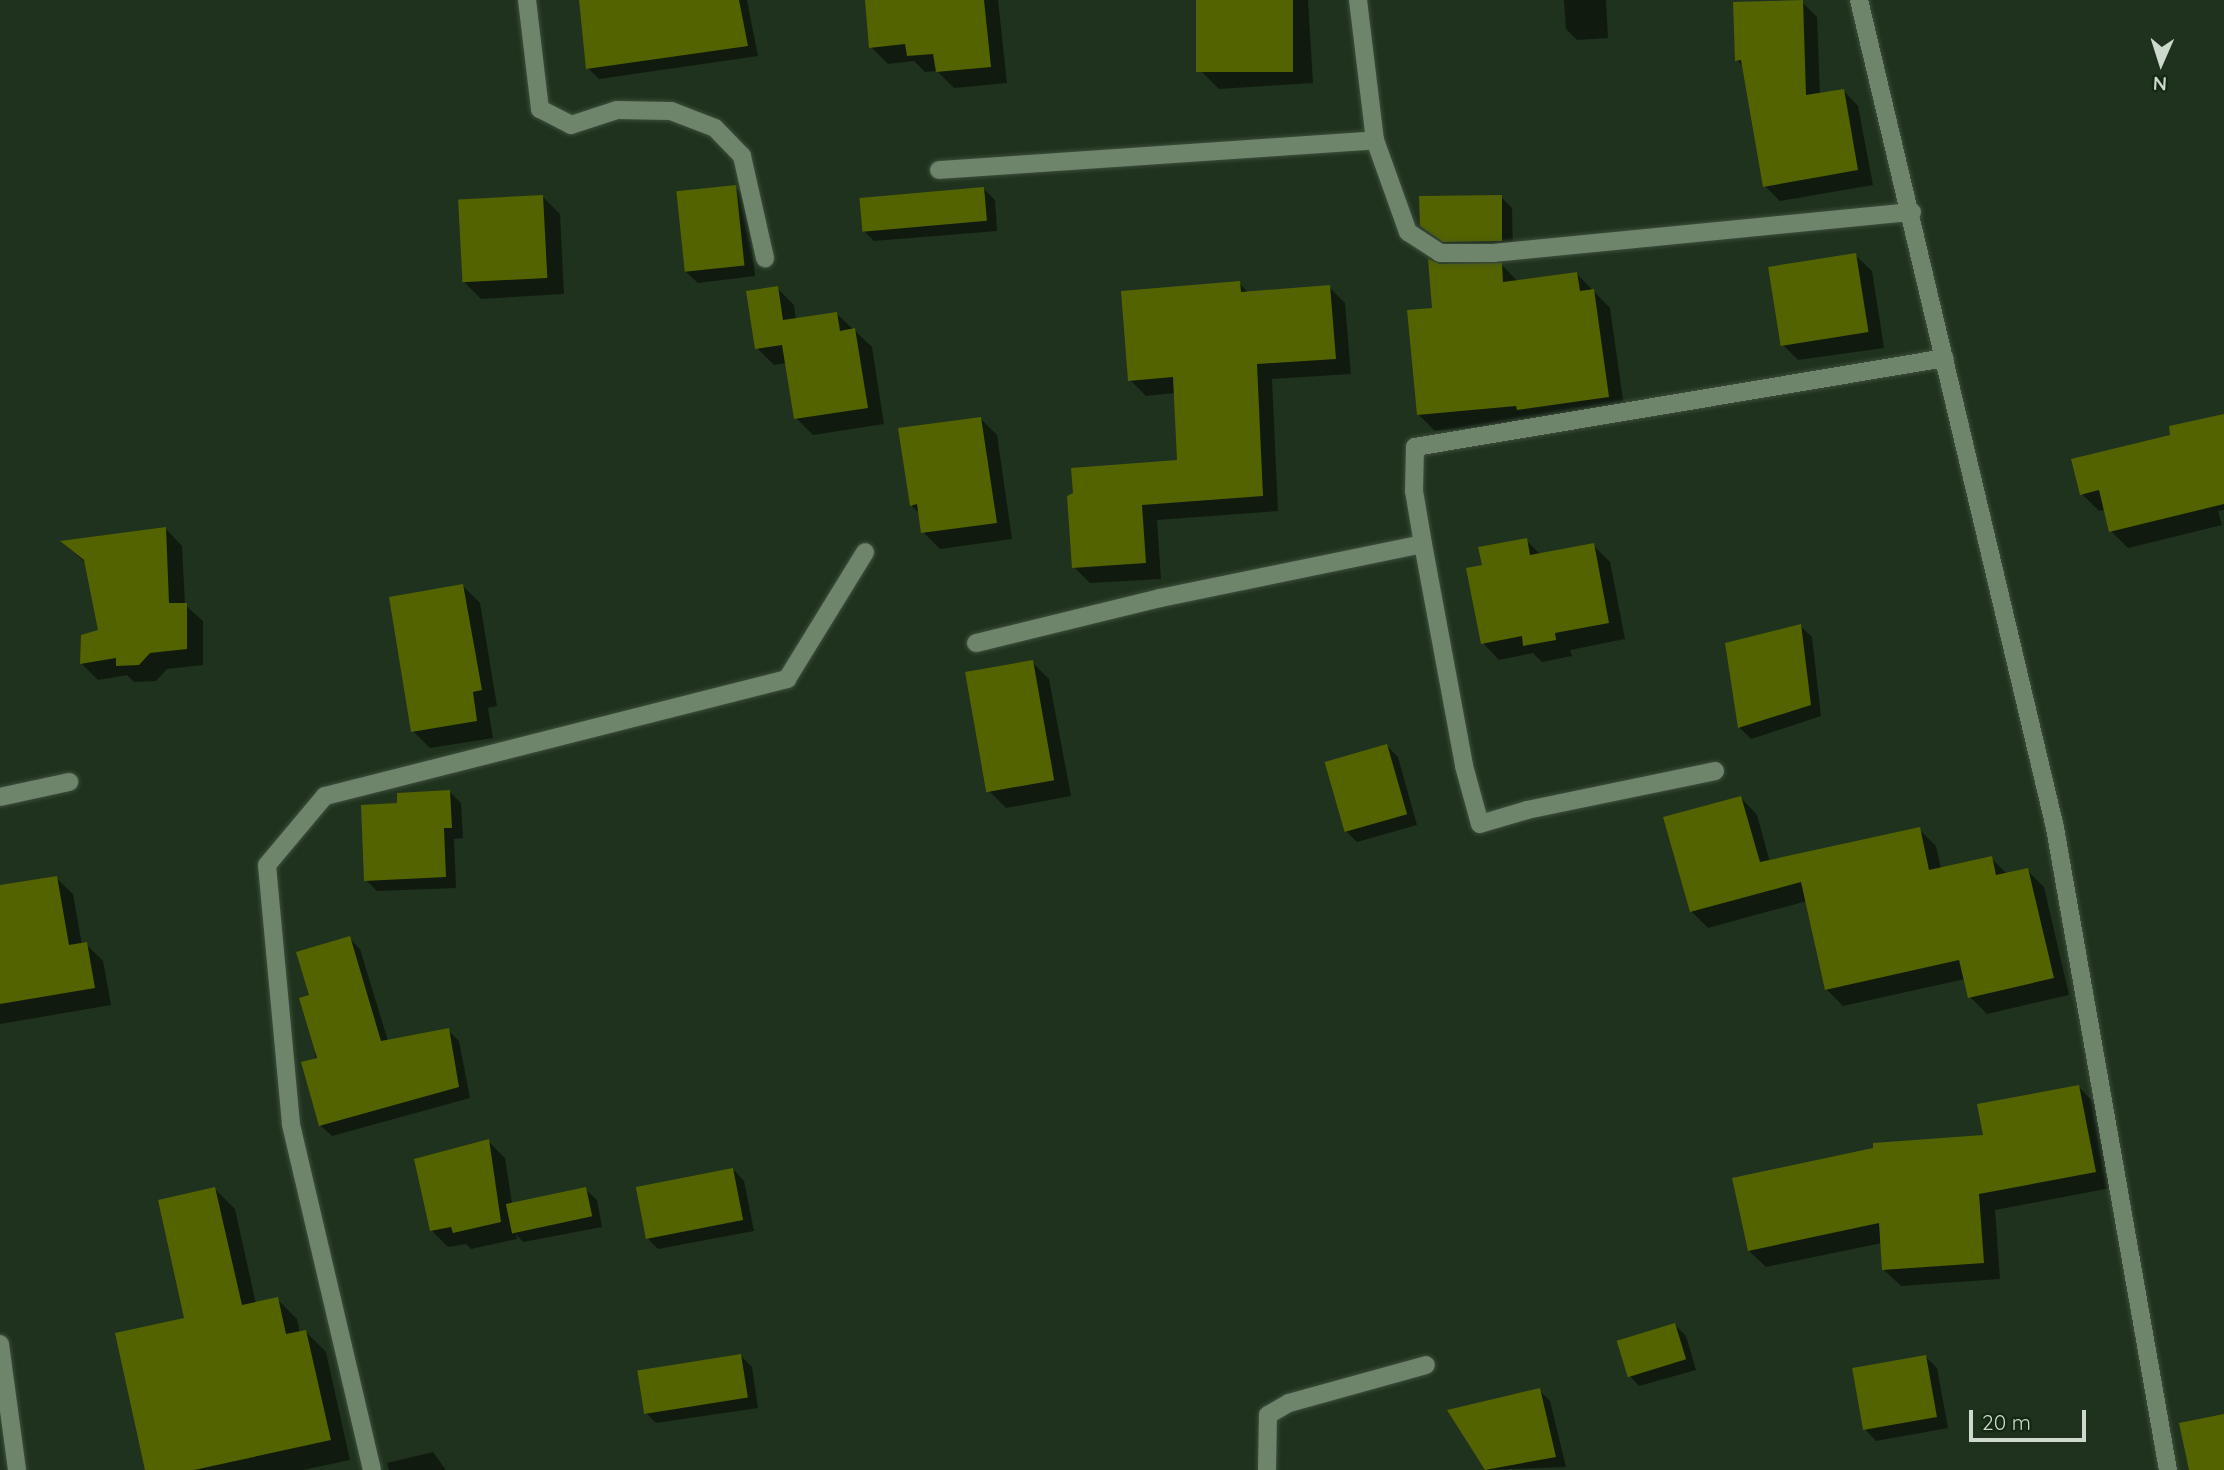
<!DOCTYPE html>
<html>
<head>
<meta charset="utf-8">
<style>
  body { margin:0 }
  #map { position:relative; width:2224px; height:1470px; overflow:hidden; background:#1f321d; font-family:Quicksand,sans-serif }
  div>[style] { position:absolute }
  .shadow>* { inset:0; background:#0007 }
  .building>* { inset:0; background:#536300; transform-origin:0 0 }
  .roads { filter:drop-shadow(0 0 2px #3e4f3d) drop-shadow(0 0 2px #3e4f3d) }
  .minor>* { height:18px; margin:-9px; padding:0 9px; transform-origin:9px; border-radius:9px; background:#6e856c }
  span { translate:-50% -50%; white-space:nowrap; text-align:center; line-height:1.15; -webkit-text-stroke:5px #152813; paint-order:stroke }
  .north { position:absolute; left:2126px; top:28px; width:70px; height:70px; -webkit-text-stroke:5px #152813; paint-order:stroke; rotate:183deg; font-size:19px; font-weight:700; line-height:28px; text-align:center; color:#cdd9cc }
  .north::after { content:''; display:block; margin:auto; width:24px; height:32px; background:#cdd9cc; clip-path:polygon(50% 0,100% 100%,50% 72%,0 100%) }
  .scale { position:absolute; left:1969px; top:1410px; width:117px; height:32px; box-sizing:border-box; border:4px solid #cdd9cc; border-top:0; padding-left:9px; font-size:21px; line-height:24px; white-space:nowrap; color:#cdd9cc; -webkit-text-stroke:5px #152813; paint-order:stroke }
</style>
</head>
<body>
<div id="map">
  <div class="shadow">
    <i style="clip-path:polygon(580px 0,747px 0,758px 56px,599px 79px,588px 68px)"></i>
    <i style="clip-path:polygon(866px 0,998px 0,1007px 83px,954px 88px,937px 71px,925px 72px,914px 61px,888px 64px,871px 47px)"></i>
    <i style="clip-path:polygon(1198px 0,1308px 0,1313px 83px,1219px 89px,1202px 72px)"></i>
    <i style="clip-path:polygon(1564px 0,1606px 0,1608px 38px,1577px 40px,1566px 29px)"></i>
    <i style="clip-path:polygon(1802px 2px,1817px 17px,1820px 94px,1843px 90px,1858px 106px,1873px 185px,1780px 201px,1765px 186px,1744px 67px,1737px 60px)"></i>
    <i style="clip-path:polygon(735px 187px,746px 198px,755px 276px,698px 283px,686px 272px)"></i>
    <i style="clip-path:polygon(984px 189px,995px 200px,997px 231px,874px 241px,863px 230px)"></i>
    <i style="clip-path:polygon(543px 197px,560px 214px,564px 294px,481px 299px,464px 282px)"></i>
    <i style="clip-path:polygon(1501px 197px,1512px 208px,1513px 251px,1456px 252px,1422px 226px)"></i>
    <i style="clip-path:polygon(1855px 255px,1872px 271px,1884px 348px,1798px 360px,1781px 343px)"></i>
    <i style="clip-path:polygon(1502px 265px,1518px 282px,1577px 274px,1610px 308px,1625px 414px,1435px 431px,1418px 414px,1440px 266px)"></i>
    <i style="clip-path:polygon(1239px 283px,1249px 293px,1329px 287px,1345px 303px,1351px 374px,1272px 379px,1278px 511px,1157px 520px,1161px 579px,1090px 583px,1074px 567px,1179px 462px,1175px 393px,1146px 396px,1130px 380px)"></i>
    <i style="clip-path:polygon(777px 288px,794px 305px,796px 320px,837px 314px,872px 347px,884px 424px,813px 435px,796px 418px,787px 363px,774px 365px,757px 348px)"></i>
    <i style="clip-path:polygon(2224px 416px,2224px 510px,2218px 511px,2222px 525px,2128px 548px,2111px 531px,2106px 509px,2099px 511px,2082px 494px,2172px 436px)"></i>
    <i style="clip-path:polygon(981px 419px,997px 435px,1012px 539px,940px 549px,923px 532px,920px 514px,911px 505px)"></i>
    <i style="clip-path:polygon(166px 529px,182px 546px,185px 605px,203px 621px,203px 665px,167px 669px,156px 681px,134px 682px,127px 675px,98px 680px,82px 664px,83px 636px,100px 631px,87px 564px,63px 543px)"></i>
    <i style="clip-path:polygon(1526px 540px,1541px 555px,1593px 545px,1610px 562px,1625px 639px,1570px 650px,1572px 656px,1542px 662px,1533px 653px,1499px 660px,1483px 643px,1484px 566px)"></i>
    <i style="clip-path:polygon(463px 586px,480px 603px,497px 706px,488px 708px,493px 738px,430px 748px,413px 731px)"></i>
    <i style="clip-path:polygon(1800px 626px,1812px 637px,1821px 716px,1751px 739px,1740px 728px,1727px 645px)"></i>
    <i style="clip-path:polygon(1032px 662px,1049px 679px,1071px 796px,1006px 808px,989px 791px)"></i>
    <i style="clip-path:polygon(1387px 746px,1398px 757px,1417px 825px,1357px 842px,1346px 831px)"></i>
    <i style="clip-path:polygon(450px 792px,461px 803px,463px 838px,454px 839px,456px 888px,377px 891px,366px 880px,399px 805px)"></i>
    <i style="clip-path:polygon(1741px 798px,1757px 815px,1770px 862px,1919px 829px,1936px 846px,1941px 869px,1991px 858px,2007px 874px,2027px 870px,2044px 887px,2069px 995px,1987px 1014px,1970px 997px,1965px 979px,1843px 1006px,1826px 989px,1807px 901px,1708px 928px,1691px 911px)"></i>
    <i style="clip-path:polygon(56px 878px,73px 894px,82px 945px,86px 944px,103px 961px,111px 1005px,0 1024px,0 887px)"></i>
    <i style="clip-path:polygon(349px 938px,360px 949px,388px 1041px,448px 1030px,459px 1041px,470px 1098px,332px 1136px,320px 1125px,311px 996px)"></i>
    <i style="clip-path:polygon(2079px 1087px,2095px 1104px,2111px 1188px,1995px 1210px,2000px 1279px,1901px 1286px,1884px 1270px,1882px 1243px,1766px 1267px,1749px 1251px)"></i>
    <i style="clip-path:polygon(488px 1141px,505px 1158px,512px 1203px,585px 1189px,597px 1200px,602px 1227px,523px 1242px,516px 1234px,517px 1239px,471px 1249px,466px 1244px,448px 1247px,432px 1231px)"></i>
    <i style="clip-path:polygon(733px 1169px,744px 1181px,754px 1231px,658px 1249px,647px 1238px)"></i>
    <i style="clip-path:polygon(215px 1189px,235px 1209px,256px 1304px,277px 1299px,297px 1319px,300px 1333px,306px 1332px,326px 1352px,350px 1460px,303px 1470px,147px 1470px)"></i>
    <i style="clip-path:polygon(1675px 1325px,1686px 1336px,1696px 1370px,1639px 1386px,1628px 1374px)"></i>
    <i style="clip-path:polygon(741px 1356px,752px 1367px,758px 1408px,656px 1423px,645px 1412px)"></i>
    <i style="clip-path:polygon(1926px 1357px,1937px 1368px,1948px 1428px,1876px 1441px,1865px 1429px)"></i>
    <i style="clip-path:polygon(1539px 1390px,1550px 1401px,1566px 1467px,1487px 1470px,1450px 1412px)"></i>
    <i style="clip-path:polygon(433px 1452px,446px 1470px,389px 1470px,387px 1463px)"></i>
  </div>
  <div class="building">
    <i style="clip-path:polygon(579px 0,739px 0,748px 46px,586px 69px)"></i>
    <i style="clip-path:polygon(865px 0,984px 0,991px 67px,936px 72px,933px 54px,907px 56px,905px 44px,869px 48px)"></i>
    <i style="left:1196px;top:0;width:97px;height:72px"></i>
    <i style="clip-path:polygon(1803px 0,1806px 95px,1844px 89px,1858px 170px,1763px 187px,1741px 60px,1735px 61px,1733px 2px)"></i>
    <i style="left:736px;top:185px;width:81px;height:60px;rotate:84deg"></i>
    <i style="left:984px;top:187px;width:34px;height:125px;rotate:85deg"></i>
    <i style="left:543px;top:195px;width:83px;height:85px;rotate:87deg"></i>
    <i style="clip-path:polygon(1502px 195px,1502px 241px,1443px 242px,1420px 226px,1419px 196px)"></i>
    <i style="left:1856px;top:253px;width:80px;height:89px;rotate:81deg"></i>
    <i style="clip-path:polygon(1428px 259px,1440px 264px,1502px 263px,1503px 282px,1577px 272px,1580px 291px,1594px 289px,1609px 397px,1517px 410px,1516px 406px,1417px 415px,1407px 310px,1432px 308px)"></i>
    <i style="clip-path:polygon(1240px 281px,1241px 292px,1330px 285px,1336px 359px,1257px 364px,1263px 496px,1142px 505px,1146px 563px,1072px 568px,1067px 496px,1073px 493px,1071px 468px,1177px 460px,1173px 377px,1128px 381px,1121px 291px)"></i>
    <i style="clip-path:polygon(778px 286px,783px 320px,837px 312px,840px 331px,855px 328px,868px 408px,794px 419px,782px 345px,755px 349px,746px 291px)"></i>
    <i style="clip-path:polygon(2224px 414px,2224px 504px,2109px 532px,2099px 490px,2080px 495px,2071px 459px,2170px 435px,2169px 426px)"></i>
    <i style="clip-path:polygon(981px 417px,997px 523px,921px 533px,917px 504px,910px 506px,898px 428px)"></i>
    <i style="clip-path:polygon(166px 527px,169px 603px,187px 603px,187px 649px,150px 653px,139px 665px,116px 666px,116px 658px,80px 664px,81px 635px,98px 630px,84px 560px,60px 541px)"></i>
    <i style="clip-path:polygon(1527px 538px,1530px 555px,1594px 543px,1609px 623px,1555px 633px,1556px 640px,1523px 646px,1522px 636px,1481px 644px,1466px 568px,1482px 565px,1478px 547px)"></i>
    <i style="clip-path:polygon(463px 584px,482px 690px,473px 692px,477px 721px,411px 732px,389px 597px)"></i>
    <i style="clip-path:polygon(1801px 624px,1811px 705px,1738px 728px,1725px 643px)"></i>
    <i style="left:1033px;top:660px;width:122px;height:69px;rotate:80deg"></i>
    <i style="left:1387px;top:744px;width:73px;height:65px;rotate:74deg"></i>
    <i style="clip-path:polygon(450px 790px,452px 828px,444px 828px,446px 877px,364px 881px,361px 805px,397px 803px,397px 793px)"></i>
    <i style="clip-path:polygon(1741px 796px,1760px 862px,1920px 827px,1929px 870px,1992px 856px,1996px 875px,2028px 868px,2054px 978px,1968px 998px,1959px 960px,1825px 990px,1801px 882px,1690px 912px,1663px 817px)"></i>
    <i style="clip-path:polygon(57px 876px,69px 945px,87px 942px,95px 988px,0 1004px,0 885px)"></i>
    <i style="clip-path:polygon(350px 936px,381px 1041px,449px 1028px,459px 1087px,319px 1126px,301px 1062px,317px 1058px,299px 998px,309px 995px,296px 952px)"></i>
    <i style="clip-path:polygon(2079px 1085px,2096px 1172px,1979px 1194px,1984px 1263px,1882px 1270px,1879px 1223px,1748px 1251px,1732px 1178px,1873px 1148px,1873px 1143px,1983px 1135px,1977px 1104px)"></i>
    <i style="clip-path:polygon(489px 1139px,501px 1222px,453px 1233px,451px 1227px,430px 1231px,414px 1159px)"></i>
    <i style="left:733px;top:1168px;width:53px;height:99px;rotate:79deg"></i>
    <i style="clip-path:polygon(215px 1187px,242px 1305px,278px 1297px,286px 1334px,306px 1330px,331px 1440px,194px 1470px,145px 1470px,115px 1333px,184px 1318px,158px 1200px)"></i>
    <i style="left:586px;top:1187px;width:30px;height:82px;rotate:78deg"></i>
    <i style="left:1675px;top:1323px;width:38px;height:61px;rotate:73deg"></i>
    <i style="left:741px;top:1354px;width:44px;height:105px;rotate:81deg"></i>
    <i style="left:1926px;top:1355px;width:63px;height:75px;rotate:80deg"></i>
    <i style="clip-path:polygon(1540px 1388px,1556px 1457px,1485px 1470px,1447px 1410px)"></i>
    <i style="clip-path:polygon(2224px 1414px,2224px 1470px,2189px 1470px,2179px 1423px)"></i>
  </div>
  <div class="roads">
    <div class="minor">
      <i style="left:527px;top:0;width:110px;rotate:83.2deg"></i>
      <i style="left:540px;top:109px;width:35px;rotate:27deg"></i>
      <i style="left:571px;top:125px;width:48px;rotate:-18.1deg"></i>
      <i style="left:617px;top:110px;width:54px;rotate:1.1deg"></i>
      <i style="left:671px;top:111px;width:47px;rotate:21.1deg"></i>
      <i style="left:715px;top:128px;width:39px;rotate:46deg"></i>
      <i style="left:742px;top:156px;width:105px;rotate:77.3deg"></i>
      <i style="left:1358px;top:0;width:141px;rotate:83.1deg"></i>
      <i style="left:1375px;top:140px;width:98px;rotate:70.3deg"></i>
      <i style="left:1408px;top:232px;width:38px;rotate:33deg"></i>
      <i style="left:1440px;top:253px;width:53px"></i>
      <i style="left:1493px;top:253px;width:421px;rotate:-5.6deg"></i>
      <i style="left:1859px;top:0;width:851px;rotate:76.68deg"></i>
      <i style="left:2055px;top:828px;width:652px;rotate:80.02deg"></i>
      <i style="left:939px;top:170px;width:437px;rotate:-3.9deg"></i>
      <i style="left:1423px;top:544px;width:226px;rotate:79.5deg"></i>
      <i style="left:1464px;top:766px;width:60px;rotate:74.6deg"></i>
      <i style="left:1480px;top:824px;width:49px;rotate:-16.6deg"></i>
      <i style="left:1527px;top:810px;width:192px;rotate:-11.7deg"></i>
      <i style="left:976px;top:643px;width:189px;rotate:-13.7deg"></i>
      <i style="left:1160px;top:598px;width:268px;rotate:-11.6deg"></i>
      <i style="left:1423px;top:544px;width:54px;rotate:-99.6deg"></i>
      <i style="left:1414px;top:491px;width:44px;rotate:-88.7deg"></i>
      <i style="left:1415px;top:447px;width:537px;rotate:-9.53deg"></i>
      <i style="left:0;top:797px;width:71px;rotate:-12.3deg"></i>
      <i style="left:0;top:1344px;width:127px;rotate:82.3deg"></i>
      <i style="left:372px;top:1470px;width:355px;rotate:-103.2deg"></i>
      <i style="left:291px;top:1124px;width:260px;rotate:-95.3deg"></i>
      <i style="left:267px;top:865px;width:90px;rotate:-50deg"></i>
      <i style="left:325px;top:796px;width:477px;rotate:-14.2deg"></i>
      <i style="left:787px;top:679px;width:149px;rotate:-58.4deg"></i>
      <i style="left:1267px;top:1470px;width:55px;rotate:-89deg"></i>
      <i style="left:1268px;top:1415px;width:24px;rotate:-30deg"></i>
      <i style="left:1289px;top:1403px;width:142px;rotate:-15.5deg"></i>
    </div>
  </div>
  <div class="north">N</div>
  <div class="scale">20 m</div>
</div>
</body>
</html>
